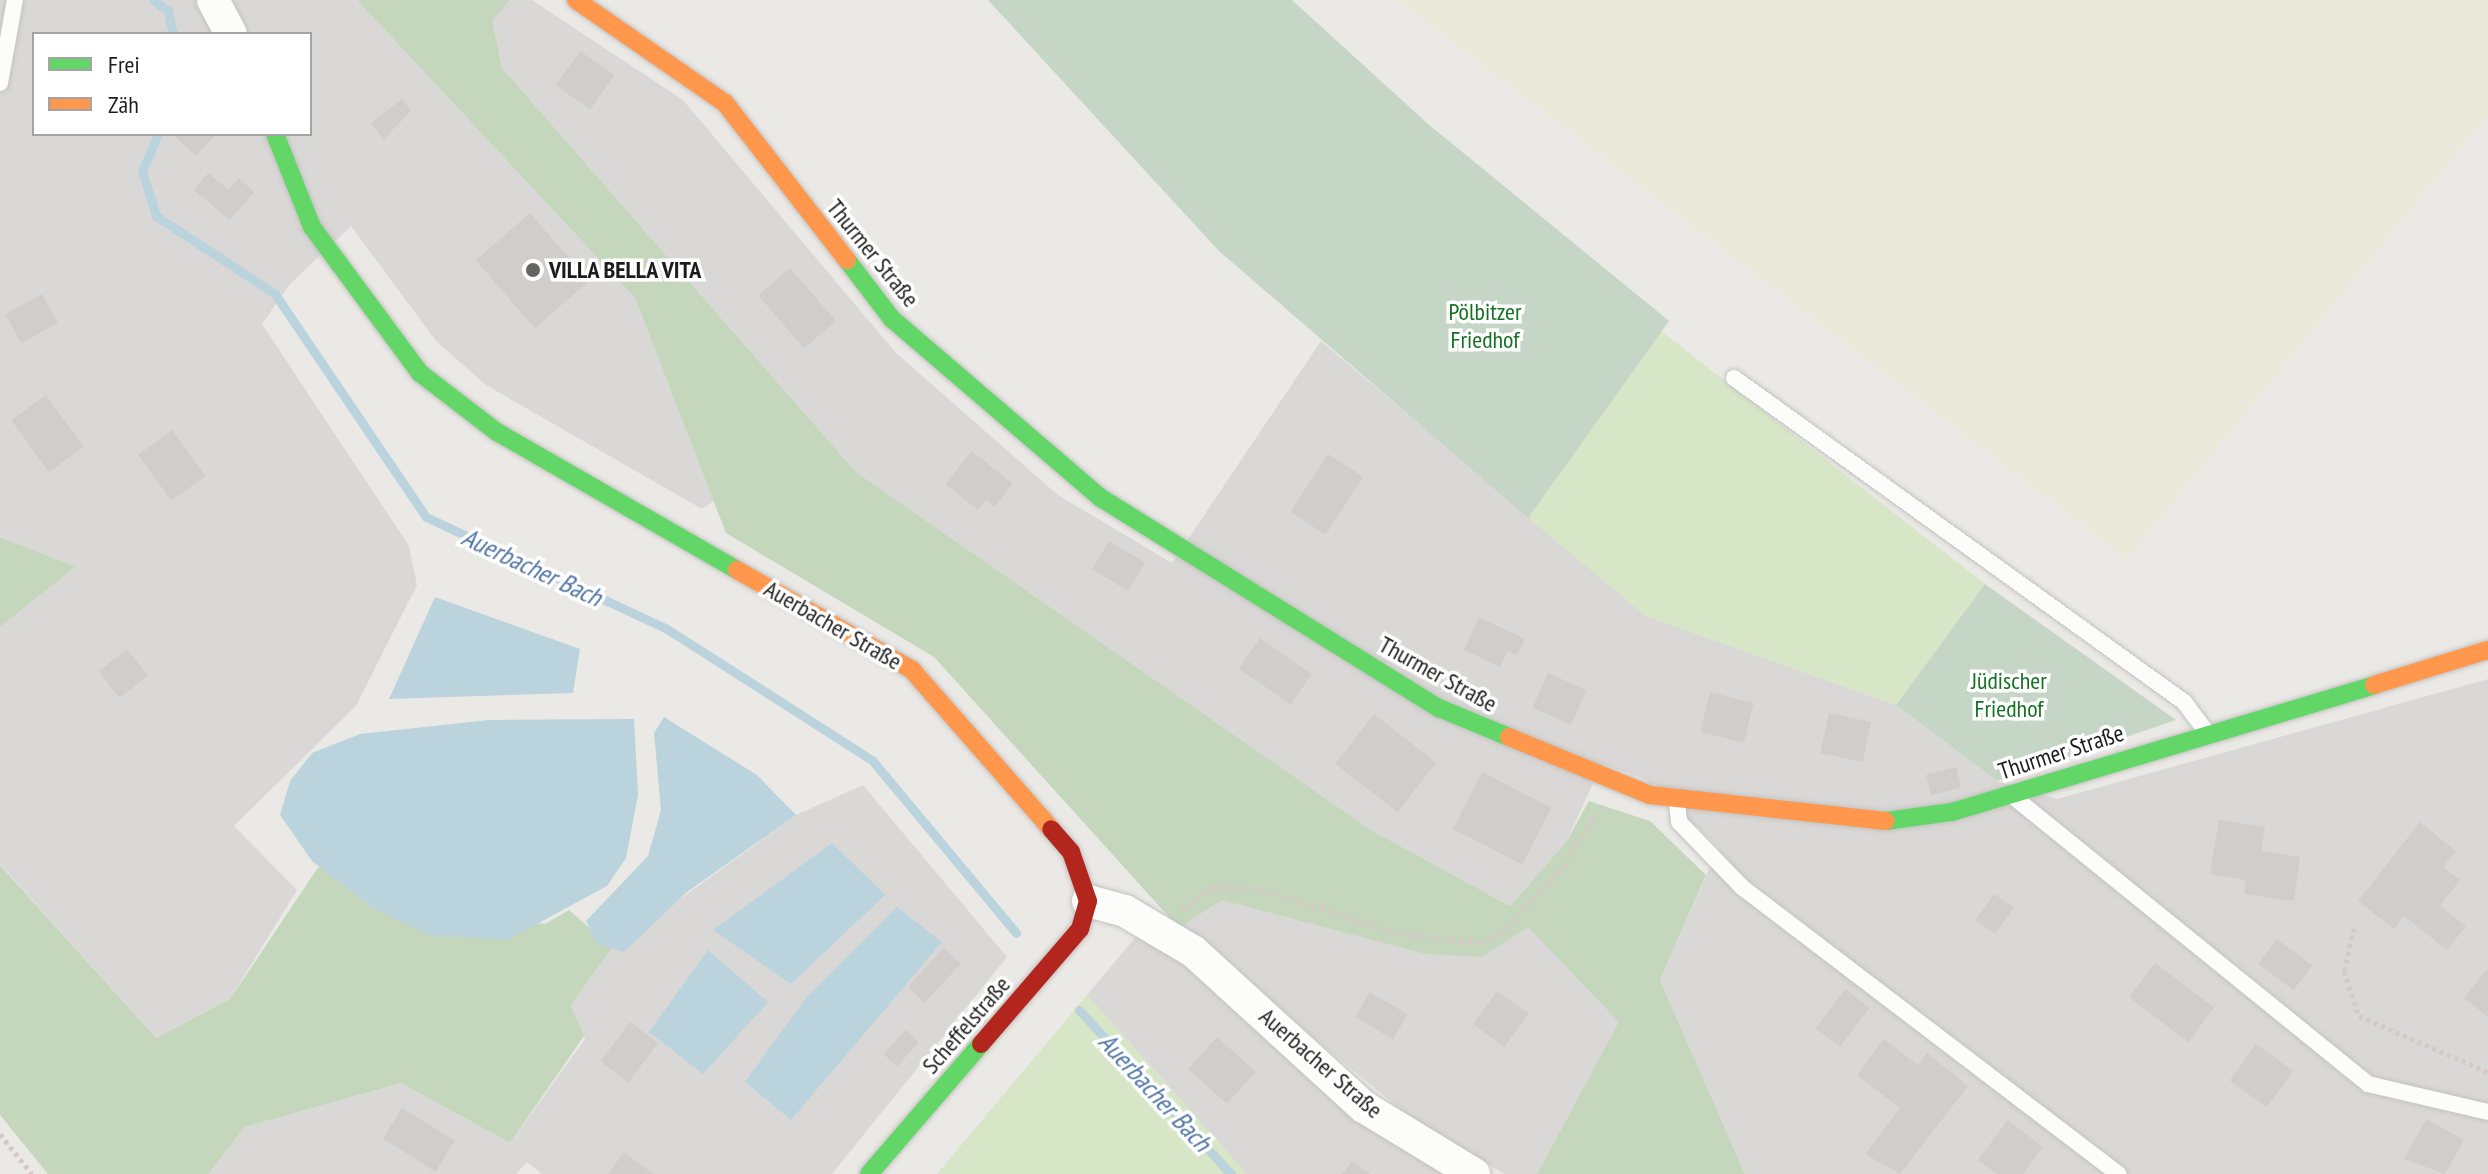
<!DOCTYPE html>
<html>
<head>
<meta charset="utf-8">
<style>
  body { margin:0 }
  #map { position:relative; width:2488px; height:1174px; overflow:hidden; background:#ebe9e5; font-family:"PT Sans Narrow",sans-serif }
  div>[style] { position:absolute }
  .residential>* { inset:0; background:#dad8d6 }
  .farmland>* { inset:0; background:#e9ead9 }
  .grass>* { inset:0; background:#d6e6c6 }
  .forest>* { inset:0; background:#c4d7bc }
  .cemetery>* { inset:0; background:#c5d5c6 }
  .water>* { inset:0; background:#bbd3dc }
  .stream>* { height:9px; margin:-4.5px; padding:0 4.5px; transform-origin:4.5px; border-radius:4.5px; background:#bbd3dc }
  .building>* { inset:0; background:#d0cdca; transform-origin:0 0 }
  .path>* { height:5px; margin-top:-2.5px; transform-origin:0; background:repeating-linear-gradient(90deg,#d5c9c6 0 4px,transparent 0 8px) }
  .roads { filter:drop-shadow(0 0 2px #c3c2c1) drop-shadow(0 0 2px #c3c2c1) }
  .lane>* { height:16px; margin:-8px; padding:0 8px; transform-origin:8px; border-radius:8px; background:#fcfcfb }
  .street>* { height:32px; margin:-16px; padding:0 16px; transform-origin:16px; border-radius:16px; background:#fcfcfb }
  .fast>* { height:18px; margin:-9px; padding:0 9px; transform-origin:9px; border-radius:9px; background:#63d668 }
  .slow>* { height:18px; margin:-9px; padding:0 9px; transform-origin:9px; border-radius:9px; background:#ff974d }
  .jam>* { height:18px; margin:-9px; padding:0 9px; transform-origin:9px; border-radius:9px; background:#b3261e }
  .dots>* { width:22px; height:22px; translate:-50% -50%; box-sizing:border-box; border:4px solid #fff; border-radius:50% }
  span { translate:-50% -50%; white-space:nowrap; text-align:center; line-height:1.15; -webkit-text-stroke:7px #fff; paint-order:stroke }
  .street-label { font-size:24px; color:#1c1c1c }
  .poi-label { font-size:24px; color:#1c1c1c; font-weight:700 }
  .left { translate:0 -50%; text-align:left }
  .park-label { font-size:24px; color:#137122 }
  .water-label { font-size:26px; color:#5175a4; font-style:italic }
  .legend { position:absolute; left:32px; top:32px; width:280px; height:104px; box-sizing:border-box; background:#fff; border:2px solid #a4a4a4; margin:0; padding:10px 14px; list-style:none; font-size:24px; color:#1c1c1c }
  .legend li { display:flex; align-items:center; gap:16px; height:40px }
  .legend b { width:40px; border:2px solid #a4a4a4 }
</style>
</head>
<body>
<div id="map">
  <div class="residential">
    <i style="clip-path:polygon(evenodd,0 0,357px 0,635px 298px,714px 501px,702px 509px,486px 385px,436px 341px,351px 226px,290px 284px,262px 324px,409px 546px,417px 585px,356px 706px,234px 826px,297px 890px,230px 999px,156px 1038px,0 864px,0 627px,74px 567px,0 537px,0 0,34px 34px,310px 34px,310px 134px,34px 134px,34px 34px)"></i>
    <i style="clip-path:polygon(510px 0,532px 0,683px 100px,895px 352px,1058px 495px,1172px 563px,1321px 341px,1646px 616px,1896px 705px,1997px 781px,2057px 799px,2488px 679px,2488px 1174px,1745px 1174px,1660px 980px,1719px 847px,1643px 778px,1602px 764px,1566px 842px,1510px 906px,1371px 830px,856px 472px,502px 68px,491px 21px)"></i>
    <i style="clip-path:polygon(863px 785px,1007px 957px,832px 1174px,542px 1174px,527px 1162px,516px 1174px,208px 1174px,245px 1127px,401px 1083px,510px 1143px,585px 1039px,571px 1005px,612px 948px,796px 815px)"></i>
    <i style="clip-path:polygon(1222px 900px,1529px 926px,1620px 1022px,1537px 1174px,1504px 1174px,1408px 1115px,1179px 928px)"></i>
    <i style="clip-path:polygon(1145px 926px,1445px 1174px,1247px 1174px,1087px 995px)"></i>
  </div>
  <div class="farmland">
    <i style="clip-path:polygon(1398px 0,2488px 0,2488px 115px,2127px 559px)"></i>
  </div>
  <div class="grass">
    <i style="clip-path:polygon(1661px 331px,1985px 584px,1896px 705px,1646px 616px,1528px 518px)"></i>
    <i style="clip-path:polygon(1087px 995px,1247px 1174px,937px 1174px)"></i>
  </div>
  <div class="forest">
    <i style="clip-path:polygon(357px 0,510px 0,492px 21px,502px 68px,856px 472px,1371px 830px,1510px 906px,1566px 842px,1589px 801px,1650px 821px,1706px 875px,1660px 980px,1745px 1174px,1537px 1174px,1619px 1022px,1528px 927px,1482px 957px,1426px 954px,1222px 900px,1179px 928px,934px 657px,726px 533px,635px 298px)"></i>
    <i style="clip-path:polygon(0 537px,75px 567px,0 627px)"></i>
    <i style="clip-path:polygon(0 865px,156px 1038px,230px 999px,319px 866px,373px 908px,545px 924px,569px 910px,612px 948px,571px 1005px,584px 1036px,510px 1143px,401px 1083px,245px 1127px,208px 1174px,48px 1174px,0 1115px)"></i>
  </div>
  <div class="cemetery">
    <i style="clip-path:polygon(988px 0,1292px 0,1428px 124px,1669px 321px,1528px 518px,1219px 251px)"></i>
    <i style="clip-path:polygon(1985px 584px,2176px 720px,1997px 781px,1896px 705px)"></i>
  </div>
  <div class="water">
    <i style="clip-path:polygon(435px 597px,580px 649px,573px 693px,389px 699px)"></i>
    <i style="clip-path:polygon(664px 717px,757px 775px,796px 815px,687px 892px,624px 952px,597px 944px,586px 921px,648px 856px,661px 810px,654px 733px)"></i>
    <i style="clip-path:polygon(634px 719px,638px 795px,626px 858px,607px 886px,507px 940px,429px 935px,373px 908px,312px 861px,280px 815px,290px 781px,312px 753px,360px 734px,489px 720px)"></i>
    <i style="clip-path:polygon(832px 843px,885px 895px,791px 984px,713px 930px)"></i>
    <i style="clip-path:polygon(897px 907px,942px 942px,791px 1120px,745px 1082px,806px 998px)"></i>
    <i style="clip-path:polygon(708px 950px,768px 1002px,703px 1074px,649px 1032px)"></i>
  </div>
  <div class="stream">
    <i style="left:153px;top:0;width:19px;rotate:36deg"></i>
    <i style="left:168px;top:11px;width:24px;rotate:78deg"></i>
    <i style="left:158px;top:134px;width:40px;rotate:113.4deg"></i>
    <i style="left:142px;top:171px;width:47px;rotate:72.7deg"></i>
    <i style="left:156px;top:216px;width:142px;rotate:33.2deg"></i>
    <i style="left:275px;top:294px;width:269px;rotate:55.9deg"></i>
    <i style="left:426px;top:517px;width:266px;rotate:24.9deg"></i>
    <i style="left:667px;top:629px;width:243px;rotate:32.6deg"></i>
    <i style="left:872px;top:760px;width:225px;rotate:50.2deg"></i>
    <i style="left:1079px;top:1010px;width:224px;rotate:47.2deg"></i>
  </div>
  <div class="building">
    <i style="left:580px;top:51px;width:42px;height:42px;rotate:35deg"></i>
    <i style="clip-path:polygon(402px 99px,411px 111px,384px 139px,371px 123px)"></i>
    <i style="clip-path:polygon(172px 134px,216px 134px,196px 156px)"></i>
    <i style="clip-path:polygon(208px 173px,229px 190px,239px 178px,254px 192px,230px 220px,194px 190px)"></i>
    <i style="left:530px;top:213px;width:90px;height:72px;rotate:49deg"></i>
    <i style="left:790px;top:268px;width:70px;height:42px;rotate:49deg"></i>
    <i style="left:42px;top:294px;width:33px;height:42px;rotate:61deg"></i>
    <i style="left:46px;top:395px;width:64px;height:43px;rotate:54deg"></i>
    <i style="left:172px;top:430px;width:57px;height:42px;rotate:54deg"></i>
    <i style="clip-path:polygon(972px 451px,1013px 484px,994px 507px,986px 500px,978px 510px,945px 484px)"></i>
    <i style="left:1328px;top:454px;width:42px;height:69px;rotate:33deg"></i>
    <i style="left:1109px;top:541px;width:42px;height:33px;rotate:31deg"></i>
    <i style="clip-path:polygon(1479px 617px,1525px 639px,1517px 655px,1507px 651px,1500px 667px,1464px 650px)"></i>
    <i style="left:1260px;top:638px;width:63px;height:37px;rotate:35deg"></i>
    <i style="left:127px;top:649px;width:34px;height:36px;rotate:52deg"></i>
    <i style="left:1548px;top:673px;width:42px;height:38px;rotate:24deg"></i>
    <i style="left:1710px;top:692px;width:45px;height:41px;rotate:14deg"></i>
    <i style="left:1829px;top:713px;width:43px;height:41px;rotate:12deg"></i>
    <i style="left:1374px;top:714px;width:79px;height:63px;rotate:38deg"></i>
    <i style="left:1956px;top:767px;width:21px;height:31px;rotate:76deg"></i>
    <i style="left:1482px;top:772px;width:78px;height:64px;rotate:27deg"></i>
    <i style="clip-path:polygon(2219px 820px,2265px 827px,2261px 851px,2300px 857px,2294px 901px,2244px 894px,2246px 880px,2210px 874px)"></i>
    <i style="clip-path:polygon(2420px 822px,2456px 851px,2443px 867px,2460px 880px,2440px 906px,2466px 926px,2447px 950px,2404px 916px,2394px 929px,2358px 901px)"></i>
    <i style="left:1994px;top:894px;width:24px;height:32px;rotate:35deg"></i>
    <i style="left:2277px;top:939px;width:44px;height:31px;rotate:37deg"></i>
    <i style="left:944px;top:948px;width:23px;height:53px;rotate:43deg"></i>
    <i style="left:2155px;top:963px;width:74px;height:43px;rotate:37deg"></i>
    <i style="clip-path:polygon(2488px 968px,2488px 1017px,2464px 998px)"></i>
    <i style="left:1845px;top:989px;width:31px;height:49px;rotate:37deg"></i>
    <i style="left:1497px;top:991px;width:39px;height:41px;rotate:36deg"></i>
    <i style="left:1370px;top:992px;width:44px;height:29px;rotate:31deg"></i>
    <i style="left:630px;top:1022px;width:35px;height:49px;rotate:37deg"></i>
    <i style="left:906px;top:1030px;width:18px;height:33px;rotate:43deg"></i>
    <i style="left:1217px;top:1037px;width:52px;height:43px;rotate:42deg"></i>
    <i style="clip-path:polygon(1884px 1039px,1918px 1065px,1927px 1053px,1968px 1086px,1900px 1174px,1865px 1154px,1900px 1108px,1857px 1075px)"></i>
    <i style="left:2256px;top:1044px;width:46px;height:45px;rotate:36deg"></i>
    <i style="left:402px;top:1108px;width:62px;height:36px;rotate:32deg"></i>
    <i style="clip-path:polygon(2426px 1119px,2464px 1140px,2445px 1174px,2404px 1159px)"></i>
    <i style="clip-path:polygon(2008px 1120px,2043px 1147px,2023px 1174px,1997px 1174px,1978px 1160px)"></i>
    <i style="clip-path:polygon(624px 1152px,653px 1174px,608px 1174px)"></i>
    <i style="clip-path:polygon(1352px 1161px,1370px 1174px,1342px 1174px)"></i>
  </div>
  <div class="path">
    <i style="left:1182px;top:911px;width:38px;rotate:-39deg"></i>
    <i style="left:1212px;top:887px;width:47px;rotate:2.4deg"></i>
    <i style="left:1259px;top:889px;width:144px;rotate:17.8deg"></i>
    <i style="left:1396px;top:933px;width:85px;rotate:6.8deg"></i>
    <i style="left:1480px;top:943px;width:23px;rotate:-23deg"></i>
    <i style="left:1501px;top:934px;width:83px;rotate:-46.9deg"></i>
    <i style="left:1558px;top:873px;width:73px;rotate:-56.7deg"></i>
    <i style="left:2354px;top:928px;width:44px;rotate:103.1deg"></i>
    <i style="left:2344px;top:971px;width:47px;rotate:71.6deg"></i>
    <i style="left:2359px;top:1016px;width:141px;rotate:23.5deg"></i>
    <i style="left:0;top:1134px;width:51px;rotate:51.3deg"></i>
  </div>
  <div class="roads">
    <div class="lane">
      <i style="left:0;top:83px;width:84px;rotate:-79.8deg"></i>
      <i style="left:1734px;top:378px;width:555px;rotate:35.75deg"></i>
      <i style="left:2184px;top:702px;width:36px;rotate:53deg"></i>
      <i style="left:2015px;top:798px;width:454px;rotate:39deg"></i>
      <i style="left:2368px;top:1084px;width:123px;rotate:13.1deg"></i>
      <i style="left:1677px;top:802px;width:20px;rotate:84deg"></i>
      <i style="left:1679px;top:822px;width:92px;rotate:45.9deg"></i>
      <i style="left:1743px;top:888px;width:472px;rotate:37.3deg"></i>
    </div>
    <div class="street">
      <i style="left:213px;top:0;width:38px;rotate:62deg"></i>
      <i style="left:1088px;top:901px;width:38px;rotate:15deg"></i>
      <i style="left:1125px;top:911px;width:80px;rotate:30.7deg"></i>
      <i style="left:1194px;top:952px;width:230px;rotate:42.4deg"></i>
      <i style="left:1364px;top:1107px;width:129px;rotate:31.3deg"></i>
    </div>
    <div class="fast">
      <i style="left:275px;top:134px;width:100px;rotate:68.3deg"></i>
      <i style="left:312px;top:227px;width:182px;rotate:53.5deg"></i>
      <i style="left:420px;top:373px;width:97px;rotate:37.5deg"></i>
      <i style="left:497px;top:432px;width:277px;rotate:29.9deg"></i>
      <i style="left:847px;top:260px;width:74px;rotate:52.7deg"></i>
      <i style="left:892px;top:319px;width:275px;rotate:40.6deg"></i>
      <i style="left:1101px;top:498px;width:398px;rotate:31.9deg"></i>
      <i style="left:1439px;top:708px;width:76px;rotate:22.5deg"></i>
      <i style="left:1886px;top:821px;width:67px;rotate:-7.8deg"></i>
      <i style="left:1952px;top:812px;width:441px;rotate:-16.7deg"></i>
      <i style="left:869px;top:1174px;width:172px;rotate:-49.3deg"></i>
    </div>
    <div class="slow">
      <i style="left:576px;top:0;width:181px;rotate:34.7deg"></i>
      <i style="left:725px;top:103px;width:199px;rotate:52.2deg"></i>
      <i style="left:737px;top:570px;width:202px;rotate:29.7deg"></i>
      <i style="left:912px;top:670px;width:211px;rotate:48.8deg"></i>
      <i style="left:2374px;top:685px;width:119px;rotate:-17.1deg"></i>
      <i style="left:1509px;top:737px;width:152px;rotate:22.4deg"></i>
      <i style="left:1650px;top:795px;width:237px;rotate:6.3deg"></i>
    </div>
    <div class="jam">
      <i style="left:981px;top:1044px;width:152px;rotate:-49.3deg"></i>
      <i style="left:1080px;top:929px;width:29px;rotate:-74deg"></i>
      <i style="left:1088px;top:901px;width:52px;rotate:-109.1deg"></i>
      <i style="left:1071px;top:852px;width:30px;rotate:-131deg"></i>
    </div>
  </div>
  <div class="dots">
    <i style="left:533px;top:270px;background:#646462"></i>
  </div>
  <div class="street-label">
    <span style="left:873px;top:253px;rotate:51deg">Thurmer Straße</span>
    <span style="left:833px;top:625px;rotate:30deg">Auerbacher Straße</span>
    <span style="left:1438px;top:674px;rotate:29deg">Thurmer Straße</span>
    <span style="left:2061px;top:752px;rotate:-18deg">Thurmer Straße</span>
    <span style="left:966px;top:1025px;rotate:-49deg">Scheffelstraße</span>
    <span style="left:1321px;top:1063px;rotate:41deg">Auerbacher Straße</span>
  </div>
  <div class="poi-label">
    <span class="left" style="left:549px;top:270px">VILLA BELLA VITA</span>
  </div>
  <div class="park-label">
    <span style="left:1485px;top:326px">Pölbitzer<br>Friedhof</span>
    <span style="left:2009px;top:695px">Jüdischer<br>Friedhof</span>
  </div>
  <div class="water-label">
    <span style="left:532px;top:567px;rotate:25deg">Auerbacher Bach</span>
    <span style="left:1155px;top:1092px;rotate:47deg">Auerbacher Bach</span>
  </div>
  <ul class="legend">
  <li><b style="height:10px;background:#63d668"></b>Frei</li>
  <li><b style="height:10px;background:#ff974d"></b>Zäh</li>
  </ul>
</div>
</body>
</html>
